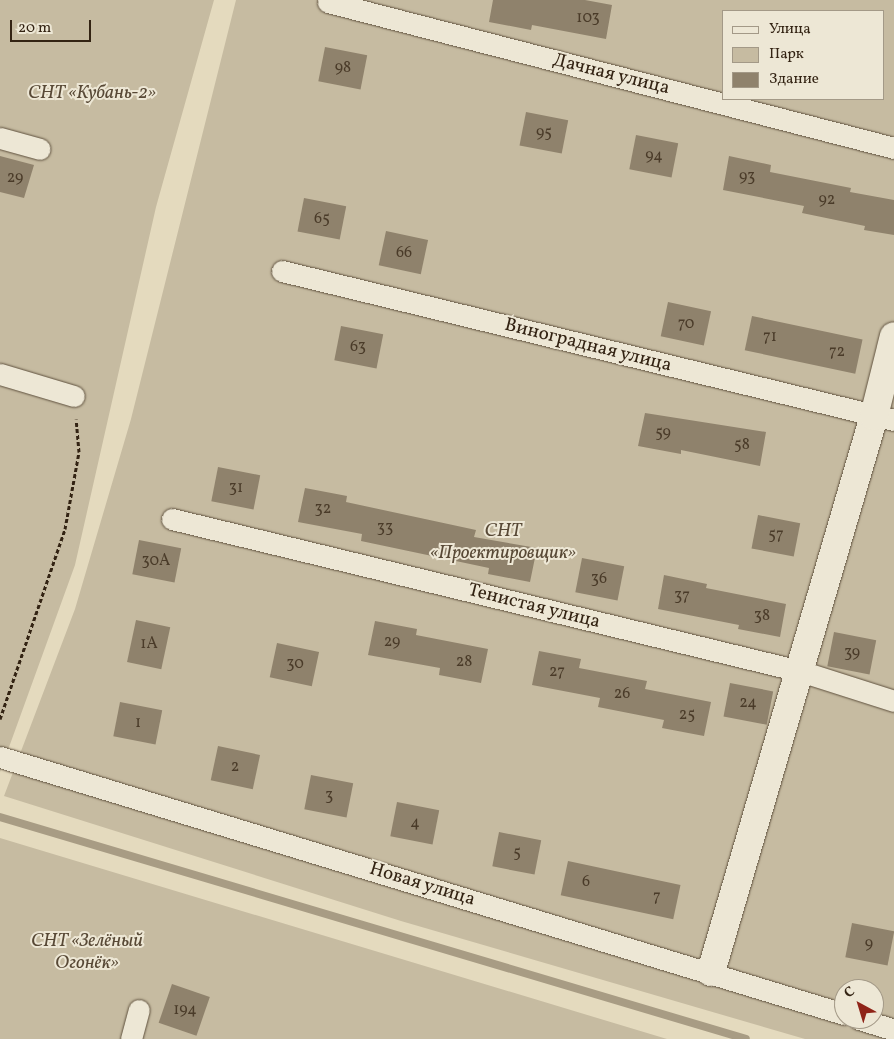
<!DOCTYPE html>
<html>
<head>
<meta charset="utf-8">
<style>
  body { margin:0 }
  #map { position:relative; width:894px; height:1039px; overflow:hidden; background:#e4dabe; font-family:Vollkorn,serif }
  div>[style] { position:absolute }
  .green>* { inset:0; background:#c6bba1 }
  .stream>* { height:8px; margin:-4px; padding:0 4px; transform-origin:4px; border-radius:4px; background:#a89c84 }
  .building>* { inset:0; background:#8f826c; transform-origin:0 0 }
  .path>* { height:3px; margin-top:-1.5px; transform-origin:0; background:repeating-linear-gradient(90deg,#332313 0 4px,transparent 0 6.5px) }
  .roads { filter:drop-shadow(0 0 1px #5f513e) drop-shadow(0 0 1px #5f513e) }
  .street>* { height:21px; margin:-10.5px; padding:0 10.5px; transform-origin:10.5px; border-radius:10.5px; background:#ede7d5 }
  .secondary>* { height:28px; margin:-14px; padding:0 14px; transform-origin:14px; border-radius:14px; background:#ede7d5 }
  span { translate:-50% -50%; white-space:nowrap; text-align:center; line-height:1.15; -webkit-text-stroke:4px #ede7d5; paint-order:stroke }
  .number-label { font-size:16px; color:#4a3b29 }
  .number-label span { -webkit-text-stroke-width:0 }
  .street-label { font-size:19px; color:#332313 }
  .park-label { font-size:19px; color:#584936; font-style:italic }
  .legend { position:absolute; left:722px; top:10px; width:162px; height:90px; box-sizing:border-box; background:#ede7d5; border:1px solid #a39987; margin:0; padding:6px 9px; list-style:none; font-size:15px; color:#332313 }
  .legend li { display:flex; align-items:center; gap:10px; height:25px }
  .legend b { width:25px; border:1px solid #a39987 }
  .north { position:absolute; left:834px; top:979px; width:50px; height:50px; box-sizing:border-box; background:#ede7d5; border:1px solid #a39987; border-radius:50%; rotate:321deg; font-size:14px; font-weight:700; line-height:20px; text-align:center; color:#332313 }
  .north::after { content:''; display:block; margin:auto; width:18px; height:22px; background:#8f2418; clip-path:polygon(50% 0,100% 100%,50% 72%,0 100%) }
  .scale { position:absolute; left:10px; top:20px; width:81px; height:22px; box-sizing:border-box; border:2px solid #332313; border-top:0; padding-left:6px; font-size:15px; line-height:18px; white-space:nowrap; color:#332313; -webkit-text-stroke:4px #ede7d5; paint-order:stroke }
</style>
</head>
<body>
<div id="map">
  <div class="green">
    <i style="clip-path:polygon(0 0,214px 0,156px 207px,75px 565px,0 772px)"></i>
    <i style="clip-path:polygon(evenodd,236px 0,894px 0,894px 1039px,805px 1039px,401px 921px,4px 796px,75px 609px,131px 419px,236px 0,723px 11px,883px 11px,883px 99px,723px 99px,723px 11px,236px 0,844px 989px,874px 989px,874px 1019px,844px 1019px,844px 989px)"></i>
    <i style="clip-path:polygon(0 838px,501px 989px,667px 1039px,0 1039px)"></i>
  </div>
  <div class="stream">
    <i style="left:0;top:817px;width:778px;rotate:16.57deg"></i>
  </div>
  <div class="building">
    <i style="clip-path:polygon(493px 0,585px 0,612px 5px,606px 39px,532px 25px,531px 30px,489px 22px)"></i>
    <i style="left:325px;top:47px;width:43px;height:35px;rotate:11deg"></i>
    <i style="left:526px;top:112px;width:43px;height:34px;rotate:11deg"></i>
    <i style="left:636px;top:135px;width:43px;height:35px;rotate:11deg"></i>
    <i style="clip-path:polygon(0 156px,34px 165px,24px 198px,0 192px)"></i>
    <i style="clip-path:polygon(729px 156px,771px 165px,770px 172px,851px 188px,850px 192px,894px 200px,894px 235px,864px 230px,865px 226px,802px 213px,804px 206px,723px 190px)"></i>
    <i style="left:304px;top:198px;width:43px;height:34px;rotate:11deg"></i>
    <i style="left:386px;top:231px;width:43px;height:35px;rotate:12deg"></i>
    <i style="left:668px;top:302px;width:44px;height:35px;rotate:12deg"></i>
    <i style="left:752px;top:316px;width:113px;height:35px;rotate:12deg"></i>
    <i style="left:341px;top:326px;width:43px;height:35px;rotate:11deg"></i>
    <i style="clip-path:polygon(645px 413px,766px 432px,760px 466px,681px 450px,681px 454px,638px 446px)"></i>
    <i style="left:218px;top:467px;width:43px;height:35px;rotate:11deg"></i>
    <i style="clip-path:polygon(305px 488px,347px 496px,346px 502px,476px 530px,474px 537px,537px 548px,530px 582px,488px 574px,489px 568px,361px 541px,362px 534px,298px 522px)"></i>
    <i style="left:758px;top:515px;width:43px;height:34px;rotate:11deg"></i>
    <i style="left:139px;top:540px;width:43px;height:35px;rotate:11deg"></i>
    <i style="left:582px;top:558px;width:43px;height:35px;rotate:11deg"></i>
    <i style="clip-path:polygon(664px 575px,707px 584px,706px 588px,786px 604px,780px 637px,738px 629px,739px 625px,658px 609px)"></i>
    <i style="left:136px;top:620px;width:35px;height:43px;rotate:12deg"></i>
    <i style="clip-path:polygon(375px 621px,417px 629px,416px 635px,488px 649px,481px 683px,439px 675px,440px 668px,368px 655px)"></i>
    <i style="left:834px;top:632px;width:43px;height:35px;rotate:11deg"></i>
    <i style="left:277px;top:643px;width:43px;height:35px;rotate:12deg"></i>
    <i style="clip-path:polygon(539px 651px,581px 659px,579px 668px,647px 681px,645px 689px,711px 702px,704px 736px,662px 728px,664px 720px,598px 707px,600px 698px,532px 685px)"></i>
    <i style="left:730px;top:683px;width:44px;height:34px;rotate:11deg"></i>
    <i style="left:120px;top:702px;width:43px;height:35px;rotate:11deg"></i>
    <i style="left:218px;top:746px;width:43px;height:35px;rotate:12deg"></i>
    <i style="left:311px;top:775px;width:43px;height:35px;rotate:11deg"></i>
    <i style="left:397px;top:802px;width:43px;height:35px;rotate:11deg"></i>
    <i style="left:499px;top:832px;width:43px;height:35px;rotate:11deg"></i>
    <i style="left:568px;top:861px;width:115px;height:35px;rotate:12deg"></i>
    <i style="left:852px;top:923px;width:43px;height:35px;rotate:11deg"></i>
    <i style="left:172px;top:984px;width:40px;height:41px;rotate:19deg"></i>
  </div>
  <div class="path">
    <i style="left:0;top:719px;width:201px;rotate:-71.1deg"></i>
    <i style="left:65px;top:529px;width:78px;rotate:-79.7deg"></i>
    <i style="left:79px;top:452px;width:33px;rotate:-95deg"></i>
  </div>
  <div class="roads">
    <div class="street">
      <i style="left:328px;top:2px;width:585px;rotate:14.46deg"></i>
      <i style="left:0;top:138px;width:41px;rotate:15.4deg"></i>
      <i style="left:282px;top:271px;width:630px;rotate:13.68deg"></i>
      <i style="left:0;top:374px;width:77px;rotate:16.6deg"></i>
      <i style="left:172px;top:519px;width:646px;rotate:13.61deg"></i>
      <i style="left:800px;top:671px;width:99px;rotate:17.7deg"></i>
      <i style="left:0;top:757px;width:882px;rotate:16.94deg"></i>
      <i style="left:859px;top:1019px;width:37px;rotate:17deg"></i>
      <i style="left:131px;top:1039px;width:30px;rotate:-75deg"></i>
    </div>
    <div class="secondary">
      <i style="left:711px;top:972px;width:579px;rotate:-73.66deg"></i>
      <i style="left:874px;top:416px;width:82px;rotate:-76deg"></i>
    </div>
  </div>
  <div class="number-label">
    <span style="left:588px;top:18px">103</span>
    <span style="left:343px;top:68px">98</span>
    <span style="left:544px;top:133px">95</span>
    <span style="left:654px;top:156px">94</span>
    <span style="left:747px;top:177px">93</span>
    <span style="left:15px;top:178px">29</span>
    <span style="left:827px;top:200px">92</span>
    <span style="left:322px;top:219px">65</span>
    <span style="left:404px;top:253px">66</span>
    <span style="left:686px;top:324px">70</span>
    <span style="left:770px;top:337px">71</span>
    <span style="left:358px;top:347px">63</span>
    <span style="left:837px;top:352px">72</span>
    <span style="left:663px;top:433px">59</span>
    <span style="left:742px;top:445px">58</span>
    <span style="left:236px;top:488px">31</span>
    <span style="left:323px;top:509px">32</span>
    <span style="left:385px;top:528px">33</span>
    <span style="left:776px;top:535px">57</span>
    <span style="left:156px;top:561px">30А</span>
    <span style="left:599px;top:579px">36</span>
    <span style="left:682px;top:596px">37</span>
    <span style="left:762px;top:616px">38</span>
    <span style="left:392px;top:642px">29</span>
    <span style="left:149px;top:644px">1А</span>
    <span style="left:852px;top:653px">39</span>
    <span style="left:464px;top:662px">28</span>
    <span style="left:295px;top:664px">30</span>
    <span style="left:557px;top:672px">27</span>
    <span style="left:622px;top:694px">26</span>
    <span style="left:748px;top:703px">24</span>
    <span style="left:687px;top:715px">25</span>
    <span style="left:138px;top:723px">1</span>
    <span style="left:235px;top:767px">2</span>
    <span style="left:329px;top:796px">3</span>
    <span style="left:415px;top:823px">4</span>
    <span style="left:517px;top:853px">5</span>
    <span style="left:586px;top:882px">6</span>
    <span style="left:657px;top:897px">7</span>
    <span style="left:869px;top:944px">9</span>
    <span style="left:185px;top:1010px">194</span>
  </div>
  <div class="street-label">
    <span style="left:611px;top:75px;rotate:14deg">Дачная улица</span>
    <span style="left:588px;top:346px;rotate:14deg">Виноградная улица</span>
    <span style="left:534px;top:607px;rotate:14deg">Тенистая улица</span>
    <span style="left:422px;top:885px;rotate:17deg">Новая улица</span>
  </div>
  <div class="park-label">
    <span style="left:92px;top:94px">СНТ «Кубань-2»</span>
    <span style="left:503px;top:543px">СНТ<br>«Проектировщик»</span>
    <span style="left:87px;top:953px">СНТ «Зелёный<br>Огонёк»</span>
  </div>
  <ul class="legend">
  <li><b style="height:6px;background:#ede7d5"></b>Улица</li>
  <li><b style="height:14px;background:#c6bba1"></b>Парк</li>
  <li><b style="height:14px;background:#8f826c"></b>Здание</li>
  </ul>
  <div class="north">С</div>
  <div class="scale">20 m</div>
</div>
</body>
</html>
